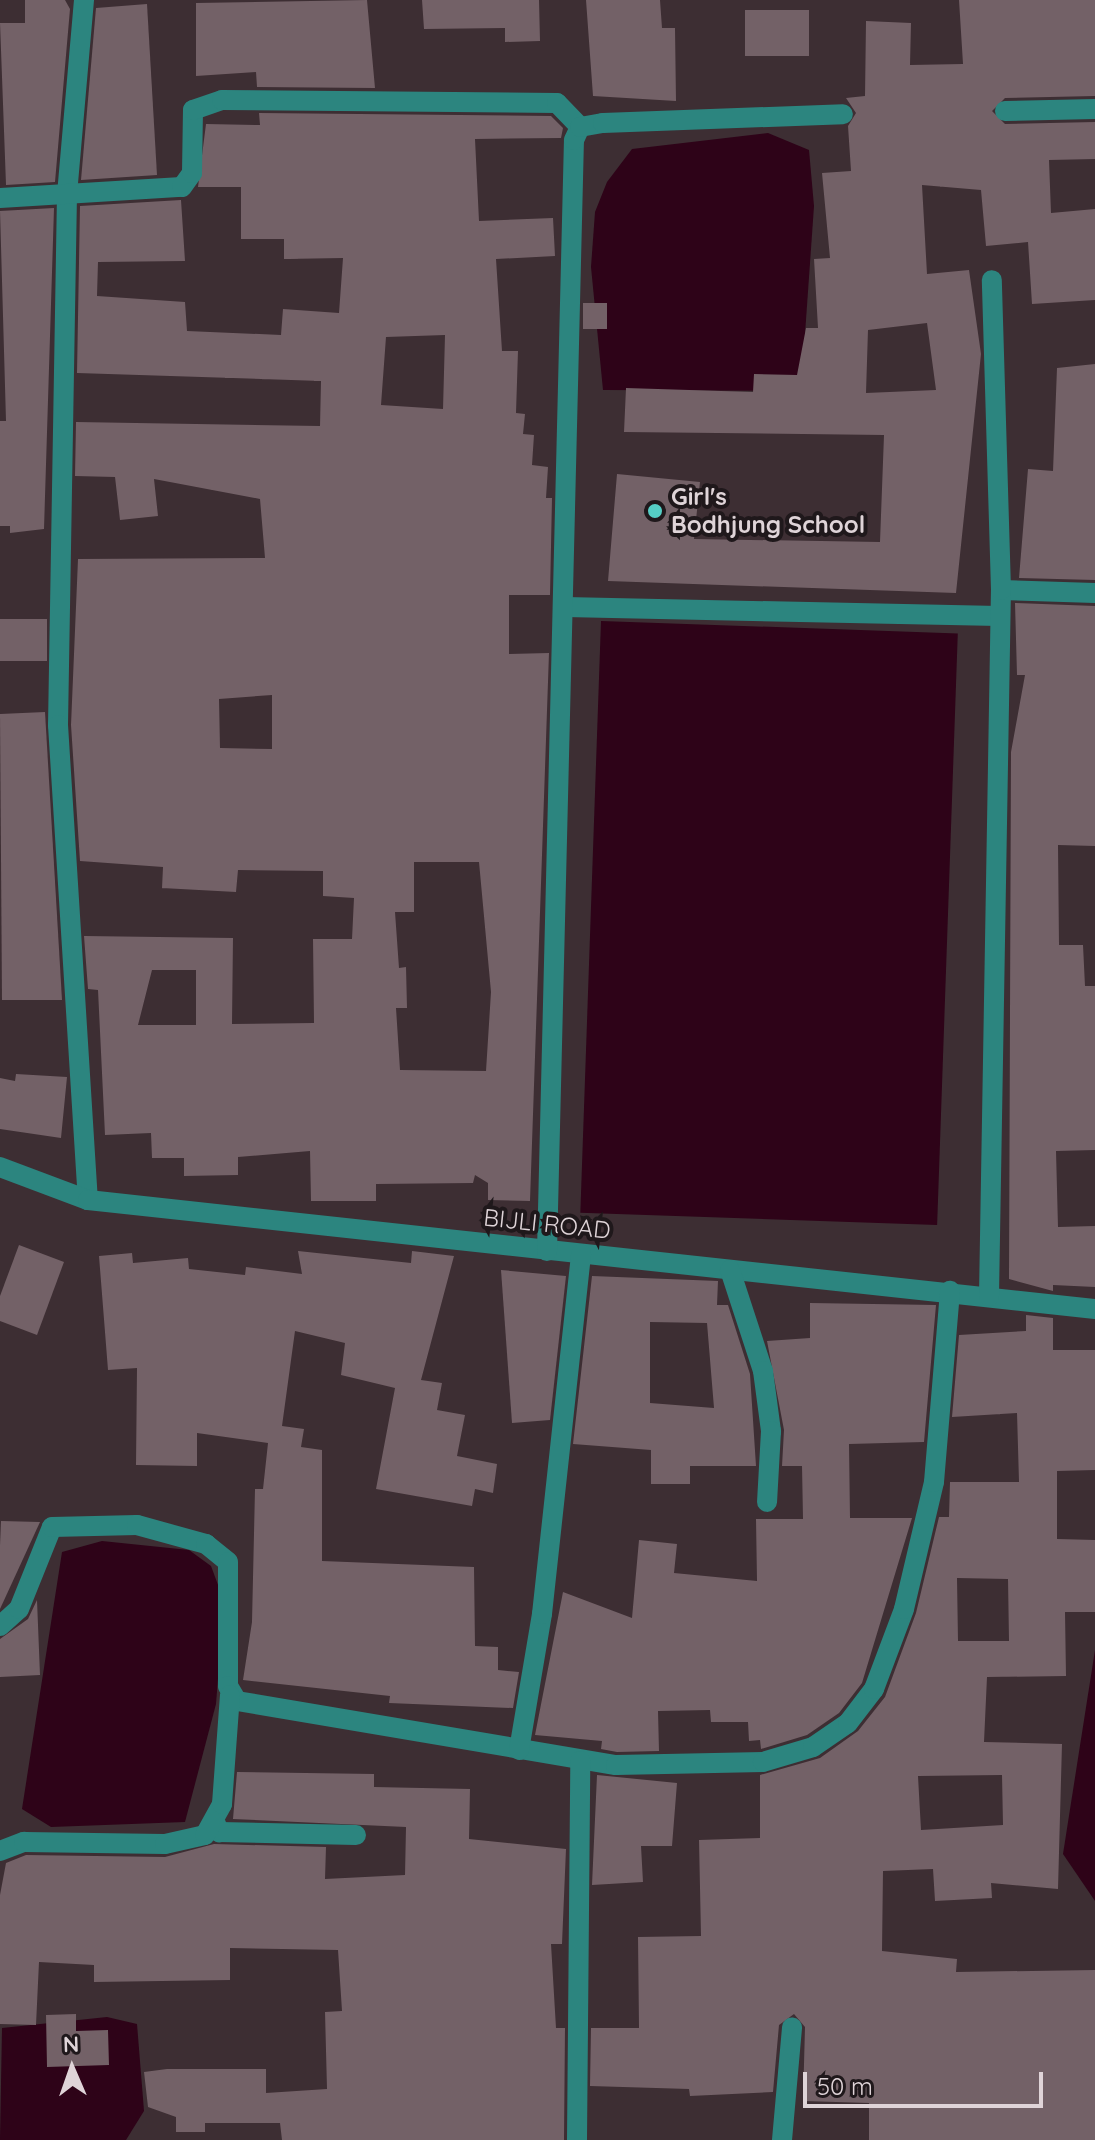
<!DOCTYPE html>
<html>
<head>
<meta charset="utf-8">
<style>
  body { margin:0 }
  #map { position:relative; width:1095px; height:2140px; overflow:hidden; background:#3d2e33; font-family:Quicksand,sans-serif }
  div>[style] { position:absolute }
  .water>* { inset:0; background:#2e0318; transform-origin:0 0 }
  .building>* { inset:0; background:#736167; transform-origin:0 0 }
  .minor>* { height:20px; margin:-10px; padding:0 10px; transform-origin:10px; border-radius:10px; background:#2c857f }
  .dots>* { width:22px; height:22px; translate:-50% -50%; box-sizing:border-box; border:4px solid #1f181b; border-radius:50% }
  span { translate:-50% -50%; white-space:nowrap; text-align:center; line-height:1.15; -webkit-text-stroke:8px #1f181b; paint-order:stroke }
  .poi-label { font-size:24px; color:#dfd4d8; font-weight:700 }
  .left { translate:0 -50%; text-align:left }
  .street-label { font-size:24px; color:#dfd4d8 }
  .north { position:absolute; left:32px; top:2028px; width:80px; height:80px; -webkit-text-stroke:6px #1f181b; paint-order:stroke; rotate:358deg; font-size:22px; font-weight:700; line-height:32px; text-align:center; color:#dfd4d8 }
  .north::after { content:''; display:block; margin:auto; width:28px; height:36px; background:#dfd4d8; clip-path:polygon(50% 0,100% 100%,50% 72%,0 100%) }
  .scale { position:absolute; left:803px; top:2072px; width:240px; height:36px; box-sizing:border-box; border:4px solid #dfd4d8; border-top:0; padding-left:10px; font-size:24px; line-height:28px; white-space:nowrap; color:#dfd4d8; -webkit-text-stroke:6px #1f181b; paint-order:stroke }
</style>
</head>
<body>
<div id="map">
  <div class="water">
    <i style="clip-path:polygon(768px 133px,809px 150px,814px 206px,801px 391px,603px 390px,591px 267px,595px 212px,607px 182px,632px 149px)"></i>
    <i style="left:601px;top:621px;width:357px;height:592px;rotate:2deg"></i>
    <i style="clip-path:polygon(102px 1541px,189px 1550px,211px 1566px,224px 1601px,216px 1704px,185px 1822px,51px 1827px,22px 1809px,62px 1552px)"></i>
    <i style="clip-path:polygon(1095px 1650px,1095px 1901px,1063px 1854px)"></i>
    <i style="clip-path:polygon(107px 2017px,137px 2024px,144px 2111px,126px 2140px,0 2140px,2px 2028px)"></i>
  </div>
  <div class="building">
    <i style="clip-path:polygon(25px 0,65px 0,70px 9px,55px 182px,6px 185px,0 23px,25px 23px)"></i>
    <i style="clip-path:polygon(367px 0,375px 88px,257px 87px,256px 72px,196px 76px,196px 3px)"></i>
    <i style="clip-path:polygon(422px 0,539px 0,540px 41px,505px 42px,505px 28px,424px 29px)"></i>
    <i style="clip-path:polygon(586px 0,660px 0,662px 28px,675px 28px,676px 101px,593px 96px)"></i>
    <i style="clip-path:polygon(evenodd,959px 0,1095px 0,1095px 96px,1005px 98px,992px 111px,1005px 124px,1095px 122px,1095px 159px,1049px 160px,1051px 213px,1095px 209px,1095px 300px,1032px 304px,1028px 242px,986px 246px,981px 190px,922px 185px,927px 274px,969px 270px,981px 354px,956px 593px,608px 581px,617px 474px,700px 482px,694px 539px,880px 542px,884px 435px,624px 432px,626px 388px,753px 392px,754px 374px,797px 375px,806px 328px,818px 328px,814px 259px,830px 258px,822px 173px,851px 171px,848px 126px,856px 113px,846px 98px,865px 96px,866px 21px,911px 23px,910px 65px,963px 64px,959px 0,927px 323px,936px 390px,866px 393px,868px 330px,927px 323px)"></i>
    <i style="clip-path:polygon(147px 4px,157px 175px,81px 180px,96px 8px)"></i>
    <i style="left:745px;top:10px;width:64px;height:46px"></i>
    <i style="clip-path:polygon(evenodd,259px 113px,551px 116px,563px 128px,561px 138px,475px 139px,479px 221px,553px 218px,555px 256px,496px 259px,502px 351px,518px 351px,516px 413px,525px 414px,523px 434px,534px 435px,532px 465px,548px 467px,546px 498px,552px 498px,550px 595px,509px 595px,509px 654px,549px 653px,530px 1201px,488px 1200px,488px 1183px,475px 1175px,473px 1183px,376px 1184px,376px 1201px,311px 1201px,310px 1151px,238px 1157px,238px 1175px,184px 1176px,184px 1158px,152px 1158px,151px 1133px,105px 1135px,98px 990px,88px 989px,84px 936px,233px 938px,232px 1024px,314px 1023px,313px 939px,352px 939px,354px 898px,323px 896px,323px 871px,238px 870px,236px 892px,162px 888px,163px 867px,80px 861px,71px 725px,78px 559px,265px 558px,260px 499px,154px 479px,158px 516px,120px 520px,115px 477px,75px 476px,76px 422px,320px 426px,321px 381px,77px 373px,80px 206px,181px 200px,185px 261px,98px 262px,97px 296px,185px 302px,187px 331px,281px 335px,283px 309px,339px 313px,343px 258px,284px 259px,284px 239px,241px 239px,241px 187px,198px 187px,206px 124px,260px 125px,259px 113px,445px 335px,443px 409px,381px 405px,386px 337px,445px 335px,259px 113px,272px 695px,272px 749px,220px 748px,219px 699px,272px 695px,259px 113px,414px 862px,479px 862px,491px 992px,486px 1071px,400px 1070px,396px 1008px,407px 1008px,406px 967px,399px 968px,395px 912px,414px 912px,414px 862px,259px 113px,152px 970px,196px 970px,196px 1025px,138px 1025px,152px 970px)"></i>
    <i style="clip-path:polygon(54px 208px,44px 529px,10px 533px,10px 526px,0 526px,0 421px,6px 421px,0 211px)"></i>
    <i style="left:583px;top:303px;width:24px;height:26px"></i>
    <i style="clip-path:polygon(1095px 364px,1095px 580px,1019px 578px,1028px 469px,1053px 471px,1057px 368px)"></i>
    <i style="clip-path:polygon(1015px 603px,1095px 606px,1095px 846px,1058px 845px,1059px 945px,1083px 945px,1085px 986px,1095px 986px,1095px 1150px,1056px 1151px,1058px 1227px,1095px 1226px,1095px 1287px,1053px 1285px,1053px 1291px,1009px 1279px,1011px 752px,1025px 675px,1017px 675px)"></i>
    <i style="left:0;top:619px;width:47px;height:42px"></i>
    <i style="clip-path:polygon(45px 712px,62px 1000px,2px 1000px,0 714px)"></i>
    <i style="clip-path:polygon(16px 1074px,67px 1077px,61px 1138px,0 1129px,0 1078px,15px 1081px)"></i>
    <i style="clip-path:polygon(19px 1245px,64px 1262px,37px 1335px,0 1321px,0 1296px)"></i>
    <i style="clip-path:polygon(298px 1251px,411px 1263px,412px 1251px,454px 1256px,421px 1380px,442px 1383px,437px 1410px,465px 1415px,457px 1456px,497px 1464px,493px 1493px,475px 1489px,472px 1506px,376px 1489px,395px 1388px,341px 1375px,345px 1343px,295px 1331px,282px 1426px,304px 1429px,301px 1447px,322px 1450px,322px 1561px,474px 1567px,475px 1646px,498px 1647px,498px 1670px,519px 1672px,513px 1708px,389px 1703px,390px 1696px,243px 1680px,252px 1622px,255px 1489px,263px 1489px,268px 1443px,197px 1433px,197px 1466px,136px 1465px,137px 1368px,108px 1370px,99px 1256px,132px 1253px,133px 1263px,188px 1258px,189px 1269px,245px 1275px,246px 1267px,302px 1274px)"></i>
    <i style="clip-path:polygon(501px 1270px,566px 1276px,550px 1420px,512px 1423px)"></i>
    <i style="clip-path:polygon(evenodd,592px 1276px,718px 1281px,717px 1305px,728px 1305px,750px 1374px,756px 1466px,690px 1466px,690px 1484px,651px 1484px,651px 1450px,573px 1444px,592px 1276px,650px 1322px,707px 1323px,714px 1408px,650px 1403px,650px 1322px)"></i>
    <i style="clip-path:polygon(810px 1303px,936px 1305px,924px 1442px,849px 1444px,850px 1518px,912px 1518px,862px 1683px,839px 1713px,807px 1735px,761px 1749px,760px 1740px,749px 1741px,748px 1722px,711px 1722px,710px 1710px,658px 1711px,659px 1751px,617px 1752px,601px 1749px,602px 1741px,535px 1735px,563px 1592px,632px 1618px,639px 1540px,677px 1544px,674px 1573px,757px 1581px,756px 1519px,803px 1519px,802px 1466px,782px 1466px,784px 1430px,767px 1341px,810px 1338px)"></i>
    <i style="clip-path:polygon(evenodd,1026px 1315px,1053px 1318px,1053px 1350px,1095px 1350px,1095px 1470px,1057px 1471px,1057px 1539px,1095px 1540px,1095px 1612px,1065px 1612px,1066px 1676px,987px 1677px,984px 1742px,1062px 1744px,1058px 1889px,991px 1883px,992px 1898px,935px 1901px,933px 1869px,883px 1871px,882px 1951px,957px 1959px,956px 1972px,1095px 1970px,1095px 2140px,869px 2140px,869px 2103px,803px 2101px,805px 2027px,794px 2014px,779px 2025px,773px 2092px,690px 2096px,689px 2089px,590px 2086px,591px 2028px,639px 2028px,638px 1937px,701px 1936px,699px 1840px,760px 1838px,760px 1775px,820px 1758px,858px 1731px,885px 1697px,916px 1613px,939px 1517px,949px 1517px,950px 1482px,1019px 1482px,1017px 1413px,952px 1417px,959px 1335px,1026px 1331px,1026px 1315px,957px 1578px,1008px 1579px,1009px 1641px,958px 1641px,957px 1578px,1026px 1315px,1002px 1775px,1003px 1825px,921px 1830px,918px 1776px,1002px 1775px)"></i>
    <i style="clip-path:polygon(1px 1521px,40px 1522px,0 1609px,0 1546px)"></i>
    <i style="clip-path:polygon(37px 1600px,40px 1675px,0 1677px,0 1639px,28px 1619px)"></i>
    <i style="clip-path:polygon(237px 1772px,374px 1774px,374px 1787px,470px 1789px,469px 1839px,566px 1849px,562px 1944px,551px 1944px,556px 2028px,565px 2028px,564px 2140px,282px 2140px,280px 2123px,205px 2123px,205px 2132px,176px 2132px,176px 2117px,148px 2107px,144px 2072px,167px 2069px,266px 2069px,266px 2093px,327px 2089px,325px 2012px,342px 2011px,338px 1950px,230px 1948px,230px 1980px,94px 1982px,94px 1965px,39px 1962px,36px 2025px,0 2024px,0 1895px,6px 1863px,26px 1855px,165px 1857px,214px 1844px,326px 1847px,325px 1879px,405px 1875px,406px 1827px,233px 1819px)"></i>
    <i style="clip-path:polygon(597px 1775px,677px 1783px,672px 1846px,641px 1846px,643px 1882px,592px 1885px)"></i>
    <i style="clip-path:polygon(76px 2014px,76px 2031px,108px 2030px,109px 2065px,47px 2067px,46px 2015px)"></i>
  </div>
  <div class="minor">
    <i style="left:84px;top:0;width:195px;rotate:95deg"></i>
    <i style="left:67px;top:194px;width:531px;rotate:90.97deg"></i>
    <i style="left:58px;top:725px;width:476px;rotate:86.4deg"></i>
    <i style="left:1005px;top:111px;width:90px;rotate:-1.3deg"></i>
    <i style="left:0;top:198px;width:182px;rotate:-3.5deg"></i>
    <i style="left:182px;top:187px;width:17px;rotate:-54deg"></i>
    <i style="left:192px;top:173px;width:63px;rotate:-89.1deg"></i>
    <i style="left:193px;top:110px;width:31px;rotate:-19deg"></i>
    <i style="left:222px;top:100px;width:335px;rotate:0.5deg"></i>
    <i style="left:557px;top:103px;width:33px;rotate:46deg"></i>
    <i style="left:1001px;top:590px;width:94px;rotate:1.8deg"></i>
    <i style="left:565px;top:607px;width:434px;rotate:1.2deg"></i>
    <i style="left:0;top:1167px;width:94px;rotate:20.6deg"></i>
    <i style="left:88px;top:1200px;width:1013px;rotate:6.18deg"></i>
    <i style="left:547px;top:1251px;width:1111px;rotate:-88.61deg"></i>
    <i style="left:574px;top:140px;width:14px;rotate:-65deg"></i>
    <i style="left:580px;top:127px;width:23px;rotate:-10deg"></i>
    <i style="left:603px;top:123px;width:240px;rotate:-2.1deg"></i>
    <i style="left:730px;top:1270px;width:106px;rotate:71.9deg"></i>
    <i style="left:763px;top:1371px;width:61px;rotate:82.4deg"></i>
    <i style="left:771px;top:1431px;width:71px;rotate:93.2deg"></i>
    <i style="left:989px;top:1296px;width:706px;rotate:-89.03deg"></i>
    <i style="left:1001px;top:590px;width:310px;rotate:-91.7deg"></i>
    <i style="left:0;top:1626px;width:25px;rotate:-42deg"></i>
    <i style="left:19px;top:1609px;width:88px;rotate:-68.1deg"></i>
    <i style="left:52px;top:1527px;width:85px;rotate:-1.3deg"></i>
    <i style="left:137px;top:1525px;width:72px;rotate:15.4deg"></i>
    <i style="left:206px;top:1544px;width:28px;rotate:39deg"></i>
    <i style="left:228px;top:1562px;width:124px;rotate:90deg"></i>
    <i style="left:228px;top:1686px;width:17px;rotate:59deg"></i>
    <i style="left:237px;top:1701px;width:384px;rotate:9.6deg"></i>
    <i style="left:616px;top:1765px;width:147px;rotate:-1.2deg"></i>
    <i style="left:763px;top:1762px;width:52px;rotate:-16.7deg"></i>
    <i style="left:813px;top:1747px;width:42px;rotate:-34.4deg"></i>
    <i style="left:848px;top:1723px;width:43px;rotate:-52.6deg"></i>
    <i style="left:874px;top:1689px;width:85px;rotate:-69.4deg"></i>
    <i style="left:904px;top:1609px;width:130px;rotate:-76.7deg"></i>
    <i style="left:934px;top:1482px;width:192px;rotate:-85.2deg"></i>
    <i style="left:519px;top:1750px;width:138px;rotate:-80.4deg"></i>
    <i style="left:542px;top:1614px;width:362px;rotate:-83.8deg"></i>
    <i style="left:216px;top:1824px;width:9px;rotate:69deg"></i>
    <i style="left:219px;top:1832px;width:137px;rotate:1.3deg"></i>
    <i style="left:0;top:1851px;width:26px;rotate:-21deg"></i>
    <i style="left:24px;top:1842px;width:141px;rotate:0.8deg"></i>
    <i style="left:165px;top:1844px;width:41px;rotate:-12.7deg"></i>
    <i style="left:205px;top:1835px;width:35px;rotate:-61deg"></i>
    <i style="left:222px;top:1804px;width:109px;rotate:-85.8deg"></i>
    <i style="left:577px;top:2140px;width:379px;rotate:-89.5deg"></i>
    <i style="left:782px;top:2140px;width:113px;rotate:-84.9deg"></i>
  </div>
  <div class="dots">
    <i style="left:655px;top:511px;background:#55cec5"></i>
  </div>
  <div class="poi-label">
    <span class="left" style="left:671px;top:511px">Girl's<br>Bodhjung School</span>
  </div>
  <div class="street-label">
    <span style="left:547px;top:1224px;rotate:6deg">BIJLI ROAD</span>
  </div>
  <div class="north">N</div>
  <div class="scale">50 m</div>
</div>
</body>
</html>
